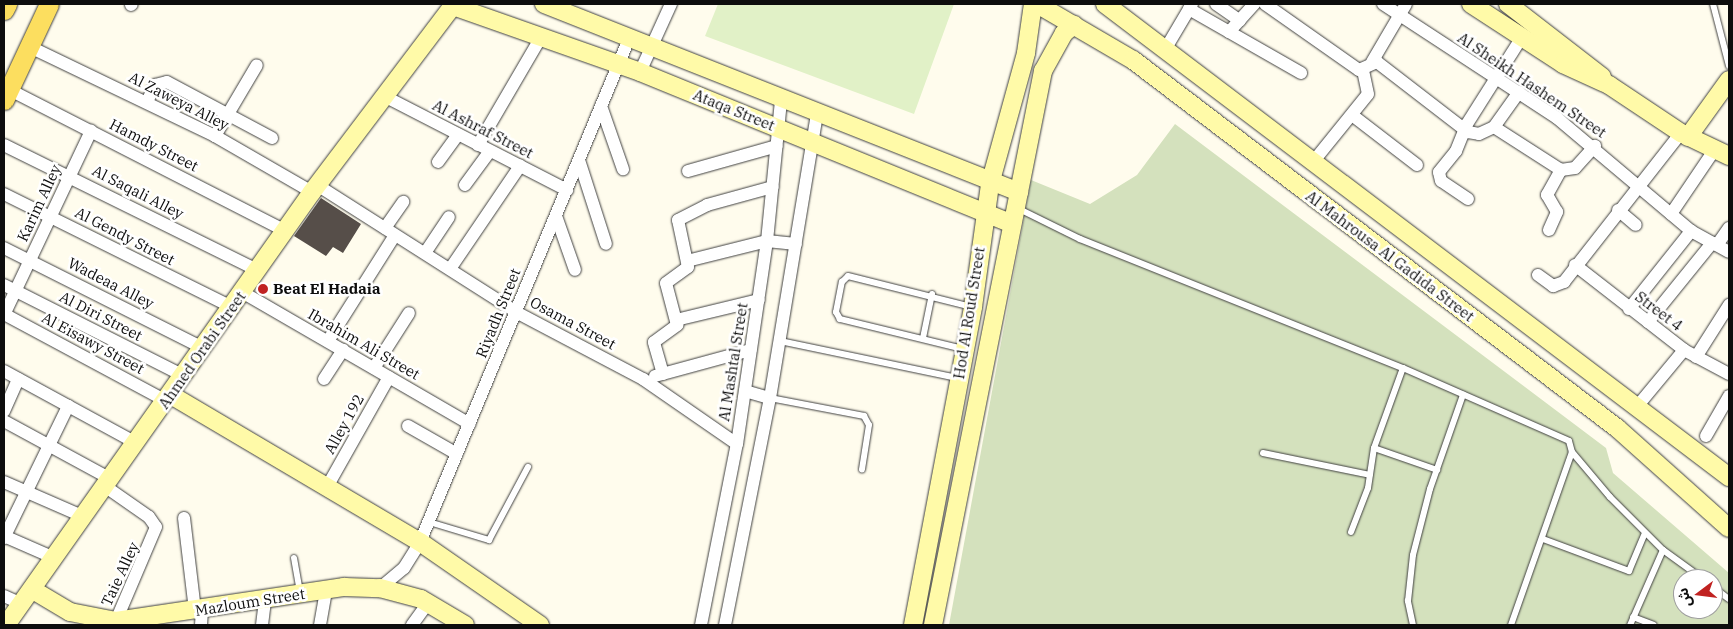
<!DOCTYPE html>
<html>
<head>
<meta charset="utf-8">
<style>
  body { margin:0 }
  #map { position:relative; width:1733px; height:629px; overflow:hidden; background:#fffced; font-family:"IBM Plex Serif","Noto Sans Arabic",serif }
  div>[style] { position:absolute }
  .cemetery>* { inset:0; background:#d4e1bd }
  .pitch>* { inset:0; background:#e1f1c7 }
  .building>* { inset:0; background:#564e49 }
  .roads { filter:drop-shadow(0 0 1px #404040) drop-shadow(0 0 1px #404040) }
  .lane>* { height:6px; margin:-3px; padding:0 3px; transform-origin:3px; border-radius:3px; background:#fff }
  .street>* { height:12px; margin:-6px; padding:0 6px; transform-origin:6px; border-radius:6px; background:#fff }
  .secondary>* { height:18px; margin:-9px; padding:0 9px; transform-origin:9px; border-radius:9px; background:#fffaa8 }
  .primary>* { height:19px; margin:-9.5px; padding:0 9.5px; transform-origin:9.5px; border-radius:9.5px; background:#fcde5f }
  .dots>* { width:14px; height:14px; translate:-50% -50%; box-sizing:border-box; border:2px solid #fff; border-radius:50% }
  span { translate:-50% -50%; white-space:nowrap; text-align:center; line-height:1.15; -webkit-text-stroke:5px #fff; paint-order:stroke }
  .street-label { font-size:15px; color:#0d0d0d }
  .poi-label { font-size:15px; color:#0d0d0d; font-weight:700 }
  .left { translate:0 -50%; text-align:left }
  .frame { position:absolute; inset:0; border:5px solid #0d0d0d; pointer-events:none }
  .north { position:absolute; left:1673px; top:569px; width:50px; height:50px; box-sizing:border-box; background:#fff; border:1px solid #9e9e9e; border-radius:50%; rotate:255deg; font-size:14px; font-weight:700; line-height:20px; text-align:center; color:#0d0d0d }
  .north::after { content:''; display:block; margin:auto; width:18px; height:22px; background:#c02221; clip-path:polygon(50% 0,100% 100%,50% 72%,0 100%) }
</style>
</head>
<body>
<div id="map">
  <div class="cemetery">
    <i style="clip-path:polygon(evenodd,1175px 124px,1606px 448px,1613px 473px,1729px 573px,1729px 625px,949px 625px,1031px 180px,1090px 204px,1137px 175px,1175px 124px,1683px 579px,1713px 579px,1713px 609px,1683px 609px,1683px 579px)"></i>
  </div>
  <div class="pitch">
    <i style="clip-path:polygon(718px 4px,954px 4px,914px 114px,705px 36px)"></i>
  </div>
  <div class="building">
    <i style="clip-path:polygon(321px 198px,361px 224px,343px 253px,333px 247px,326px 256px,294px 236px)"></i>
  </div>
  <div class="roads">
    <div class="lane">
      <i style="left:1713px;top:4px;width:64px;rotate:75.5deg"></i>
      <i style="left:1017px;top:208px;width:70px;rotate:26.2deg"></i>
      <i style="left:1080px;top:239px;width:348px;rotate:21.8deg"></i>
      <i style="left:923px;top:338px;width:45px;rotate:-78.4deg"></i>
      <i style="left:780px;top:341px;width:181px;rotate:11.8deg"></i>
      <i style="left:963px;top:349px;width:127px;rotate:-166.3deg"></i>
      <i style="left:840px;top:319px;width:8px;rotate:-120deg"></i>
      <i style="left:836px;top:312px;width:31px;rotate:-79deg"></i>
      <i style="left:842px;top:282px;width:8px;rotate:-45deg"></i>
      <i style="left:848px;top:276px;width:127px;rotate:14.1deg"></i>
      <i style="left:770px;top:398px;width:96px;rotate:10.8deg"></i>
      <i style="left:864px;top:416px;width:10px;rotate:61deg"></i>
      <i style="left:869px;top:425px;width:45px;rotate:99deg"></i>
      <i style="left:1374px;top:448px;width:67px;rotate:19.2deg"></i>
      <i style="left:1263px;top:453px;width:109px;rotate:11.6deg"></i>
      <i style="left:429px;top:522px;width:63px;rotate:16.7deg"></i>
      <i style="left:489px;top:540px;width:83px;rotate:-61.9deg"></i>
      <i style="left:1351px;top:532px;width:47px;rotate:-68.9deg"></i>
      <i style="left:1368px;top:488px;width:40px;rotate:-81.5deg"></i>
      <i style="left:1374px;top:448px;width:85px;rotate:-70.1deg"></i>
      <i style="left:1403px;top:368px;width:181px;rotate:23.7deg"></i>
      <i style="left:1569px;top:441px;width:11px;rotate:75deg"></i>
      <i style="left:1572px;top:452px;width:59px;rotate:49.8deg"></i>
      <i style="left:1610px;top:497px;width:75px;rotate:45deg"></i>
      <i style="left:1663px;top:550px;width:82px;rotate:113.7deg"></i>
      <i style="left:1543px;top:539px;width:92px;rotate:20.4deg"></i>
      <i style="left:1629px;top:571px;width:41px;rotate:-67.2deg"></i>
      <i style="left:1663px;top:550px;width:49px;rotate:35.9deg"></i>
      <i style="left:294px;top:558px;width:34px;rotate:80deg"></i>
      <i style="left:1713px;top:587px;width:20px;rotate:37deg"></i>
      <i style="left:1633px;top:617px;width:22px;rotate:21deg"></i>
      <i style="left:1413px;top:625px;width:25px;rotate:-102deg"></i>
      <i style="left:1408px;top:601px;width:46px;rotate:-83.8deg"></i>
      <i style="left:1413px;top:555px;width:68px;rotate:-75.6deg"></i>
      <i style="left:1430px;top:489px;width:100px;rotate:-70.7deg"></i>
      <i style="left:1511px;top:625px;width:183px;rotate:-70.6deg"></i>
    </div>
    <div class="street">
      <i style="left:1216px;top:4px;width:29px;rotate:35deg"></i>
      <i style="left:1265px;top:4px;width:115px;rotate:35.1deg"></i>
      <i style="left:1359px;top:70px;width:20px;rotate:-24deg"></i>
      <i style="left:1377px;top:62px;width:115px;rotate:37.6deg"></i>
      <i style="left:1468px;top:132px;width:11px;rotate:10deg"></i>
      <i style="left:1479px;top:134px;width:17px;rotate:-25deg"></i>
      <i style="left:1494px;top:127px;width:43px;rotate:-54.5deg"></i>
      <i style="left:1383px;top:4px;width:208px;rotate:33.2deg"></i>
      <i style="left:1557px;top:118px;width:175px;rotate:40.1deg"></i>
      <i style="left:1691px;top:231px;width:43px;rotate:28.9deg"></i>
      <i style="left:131px;top:5px;width:1px;rotate:-45deg"></i>
      <i style="left:1189px;top:9px;width:129px;rotate:29.7deg"></i>
      <i style="left:1229px;top:32px;width:38px;rotate:-48deg"></i>
      <i style="left:28px;top:46px;width:208px;rotate:25.7deg"></i>
      <i style="left:215px;top:136px;width:112px;rotate:30deg"></i>
      <i style="left:1166px;top:48px;width:51px;rotate:-59.4deg"></i>
      <i style="left:1372px;top:62px;width:67px;rotate:-59.6deg"></i>
      <i style="left:640px;top:72px;width:75px;rotate:-65.5deg"></i>
      <i style="left:8px;top:89px;width:311px;rotate:27.1deg"></i>
      <i style="left:384px;top:96px;width:206px;rotate:27.2deg"></i>
      <i style="left:147px;top:102px;width:19px;rotate:-65deg"></i>
      <i style="left:155px;top:85px;width:12px;rotate:-14deg"></i>
      <i style="left:167px;top:82px;width:119px;rotate:28.1deg"></i>
      <i style="left:601px;top:106px;width:67px;rotate:70.8deg"></i>
      <i style="left:1352px;top:115px;width:82px;rotate:37.6deg"></i>
      <i style="left:1494px;top:127px;width:80px;rotate:32.7deg"></i>
      <i style="left:1561px;top:170px;width:14px;rotate:-8deg"></i>
      <i style="left:1575px;top:168px;width:30px;rotate:-48deg"></i>
      <i style="left:215px;top:136px;width:82px;rotate:-59.4deg"></i>
      <i style="left:4px;top:145px;width:282px;rotate:26.3deg"></i>
      <i style="left:478px;top:145px;width:125px;rotate:-59.7deg"></i>
      <i style="left:579px;top:160px;width:88px;rotate:72.2deg"></i>
      <i style="left:438px;top:162px;width:34px;rotate:-54deg"></i>
      <i style="left:1313px;top:162px;width:87px;rotate:-51deg"></i>
      <i style="left:1368px;top:94px;width:24px;rotate:-102deg"></i>
      <i style="left:688px;top:171px;width:92px;rotate:-15.7deg"></i>
      <i style="left:317px;top:185px;width:236px;rotate:32.5deg"></i>
      <i style="left:516px;top:312px;width:144px;rotate:27.8deg"></i>
      <i style="left:643px;top:379px;width:114px;rotate:34.7deg"></i>
      <i style="left:465px;top:185px;width:42px;rotate:-53.7deg"></i>
      <i style="left:4px;top:194px;width:254px;rotate:26.4deg"></i>
      <i style="left:1468px;top:199px;width:32px;rotate:-146deg"></i>
      <i style="left:1441px;top:181px;width:9px;rotate:-103deg"></i>
      <i style="left:1439px;top:172px;width:27px;rotate:-51deg"></i>
      <i style="left:1456px;top:151px;width:29px;rotate:-68deg"></i>
      <i style="left:1467px;top:124px;width:103px;rotate:-57.7deg"></i>
      <i style="left:1618px;top:210px;width:23px;rotate:40deg"></i>
      <i style="left:1671px;top:214px;width:78px;rotate:-55.9deg"></i>
      <i style="left:556px;top:216px;width:57px;rotate:70.6deg"></i>
      <i style="left:385px;top:228px;width:32px;rotate:-55deg"></i>
      <i style="left:1549px;top:230px;width:20px;rotate:-66deg"></i>
      <i style="left:1557px;top:212px;width:20px;rotate:-120deg"></i>
      <i style="left:1547px;top:195px;width:29px;rotate:-61deg"></i>
      <i style="left:1717px;top:245px;width:21px;rotate:-55deg"></i>
      <i style="left:4px;top:248px;width:223px;rotate:26.7deg"></i>
      <i style="left:425px;top:253px;width:43px;rotate:-56.3deg"></i>
      <i style="left:687px;top:261px;width:82px;rotate:-14deg"></i>
      <i style="left:767px;top:241px;width:29px;rotate:6deg"></i>
      <i style="left:1575px;top:265px;width:138px;rotate:37.9deg"></i>
      <i style="left:1684px;top:350px;width:51px;rotate:28.1deg"></i>
      <i style="left:450px;top:269px;width:125px;rotate:-55.8deg"></i>
      <i style="left:1538px;top:275px;width:19px;rotate:36deg"></i>
      <i style="left:1553px;top:286px;width:12px;rotate:-20deg"></i>
      <i style="left:1564px;top:282px;width:189px;rotate:-51.9deg"></i>
      <i style="left:4px;top:285px;width:202px;rotate:26.8deg"></i>
      <i style="left:242px;top:292px;width:263px;rotate:30.1deg"></i>
      <i style="left:1629px;top:309px;width:100px;rotate:-51.5deg"></i>
      <i style="left:4px;top:314px;width:184px;rotate:28.2deg"></i>
      <i style="left:4px;top:315px;width:204px;rotate:-64.7deg"></i>
      <i style="left:676px;top:320px;width:85px;rotate:-13.5deg"></i>
      <i style="left:1648px;top:322px;width:102px;rotate:-51deg"></i>
      <i style="left:328px;top:341px;width:125px;rotate:-57.7deg"></i>
      <i style="left:1696px;top:357px;width:62px;rotate:-57.6deg"></i>
      <i style="left:374px;top:368px;width:65px;rotate:-57.5deg"></i>
      <i style="left:4px;top:371px;width:150px;rotate:28.6deg"></i>
      <i style="left:663px;top:374px;width:33px;rotate:-106deg"></i>
      <i style="left:654px;top:342px;width:29px;rotate:-36deg"></i>
      <i style="left:677px;top:325px;width:43px;rotate:-104.7deg"></i>
      <i style="left:666px;top:283px;width:27px;rotate:-36deg"></i>
      <i style="left:688px;top:267px;width:48px;rotate:-102deg"></i>
      <i style="left:678px;top:220px;width:33px;rotate:-27deg"></i>
      <i style="left:707px;top:205px;width:68px;rotate:-15.3deg"></i>
      <i style="left:655px;top:376px;width:99px;rotate:-15.2deg"></i>
      <i style="left:324px;top:379px;width:35px;rotate:-57deg"></i>
      <i style="left:745px;top:391px;width:26px;rotate:16deg"></i>
      <i style="left:1635px;top:409px;width:77px;rotate:-50.3deg"></i>
      <i style="left:4px;top:411px;width:35px;rotate:-66deg"></i>
      <i style="left:4px;top:421px;width:122px;rotate:28.5deg"></i>
      <i style="left:408px;top:426px;width:56px;rotate:29.7deg"></i>
      <i style="left:1706px;top:436px;width:46px;rotate:-60.1deg"></i>
      <i style="left:4px;top:482px;width:87px;rotate:23.6deg"></i>
      <i style="left:106px;top:487px;width:52px;rotate:34.9deg"></i>
      <i style="left:149px;top:517px;width:12px;rotate:55deg"></i>
      <i style="left:156px;top:527px;width:102px;rotate:113.1deg"></i>
      <i style="left:327px;top:487px;width:126px;rotate:-60.6deg"></i>
      <i style="left:184px;top:518px;width:93px;rotate:83.2deg"></i>
      <i style="left:4px;top:536px;width:55px;rotate:23.7deg"></i>
      <i style="left:4px;top:538px;width:147px;rotate:-64.1deg"></i>
      <i style="left:380px;top:588px;width:31px;rotate:-40deg"></i>
      <i style="left:404px;top:568px;width:31px;rotate:-58deg"></i>
      <i style="left:420px;top:542px;width:545px;rotate:-67.44deg"></i>
      <i style="left:4px;top:596px;width:20px;rotate:24deg"></i>
      <i style="left:201px;top:625px;width:16px;rotate:-86deg"></i>
      <i style="left:262px;top:625px;width:26px;rotate:-83deg"></i>
      <i style="left:320px;top:625px;width:36px;rotate:-80deg"></i>
      <i style="left:412px;top:625px;width:29px;rotate:-54deg"></i>
      <i style="left:701px;top:625px;width:185px;rotate:-78.8deg"></i>
      <i style="left:737px;top:444px;width:205px;rotate:-81.6deg"></i>
      <i style="left:767px;top:241px;width:141px;rotate:-84.3deg"></i>
      <i style="left:725px;top:625px;width:231px;rotate:-78.8deg"></i>
      <i style="left:770px;top:398px;width:287px;rotate:-80.6deg"></i>
    </div>
    <div class="secondary">
      <i style="left:544px;top:4px;width:511px;rotate:21.59deg"></i>
      <i style="left:1037px;top:4px;width:111px;rotate:30.3deg"></i>
      <i style="left:1133px;top:60px;width:608px;rotate:37.25deg"></i>
      <i style="left:1617px;top:428px;width:150px;rotate:41.8deg"></i>
      <i style="left:1105px;top:4px;width:783px;rotate:37.16deg"></i>
      <i style="left:1471px;top:4px;width:110px;rotate:33.1deg"></i>
      <i style="left:1563px;top:64px;width:51px;rotate:24.5deg"></i>
      <i style="left:1609px;top:85px;width:87px;rotate:33.7deg"></i>
      <i style="left:1681px;top:133px;width:53px;rotate:25.6deg"></i>
      <i style="left:1508px;top:4px;width:119px;rotate:37.8deg"></i>
      <i style="left:453px;top:6px;width:198px;rotate:19.4deg"></i>
      <i style="left:640px;top:72px;width:402px;rotate:22.2deg"></i>
      <i style="left:1688px;top:137px;width:70px;rotate:-54.3deg"></i>
      <i style="left:171px;top:395px;width:289px;rotate:30.6deg"></i>
      <i style="left:420px;top:542px;width:146px;rotate:34.7deg"></i>
      <i style="left:33px;top:590px;width:43px;rotate:30.7deg"></i>
      <i style="left:70px;top:612px;width:47px;rotate:11.1deg"></i>
      <i style="left:116px;top:621px;width:231px;rotate:-8.5deg"></i>
      <i style="left:344px;top:587px;width:36px;rotate:2deg"></i>
      <i style="left:380px;top:588px;width:42px;rotate:15deg"></i>
      <i style="left:421px;top:599px;width:51px;rotate:30.6deg"></i>
      <i style="left:6px;top:625px;width:530px;rotate:-54.75deg"></i>
      <i style="left:312px;top:192px;width:236px;rotate:-52.9deg"></i>
      <i style="left:913px;top:625px;width:324px;rotate:-79.3deg"></i>
      <i style="left:973px;top:307px;width:124px;rotate:-82.1deg"></i>
      <i style="left:990px;top:184px;width:136px;rotate:-74.6deg"></i>
      <i style="left:1026px;top:53px;width:49px;rotate:-81.9deg"></i>
      <i style="left:933px;top:625px;width:565px;rotate:-78.77deg"></i>
      <i style="left:1043px;top:71px;width:43px;rotate:-61.1deg"></i>
      <i style="left:1064px;top:33px;width:13px;rotate:-39deg"></i>
    </div>
    <div class="primary">
      <i style="left:4px;top:10px;width:7px;rotate:-63deg"></i>
      <i style="left:4px;top:100px;width:106px;rotate:-64.9deg"></i>
    </div>
  </div>
  <div class="dots">
    <i style="left:263px;top:289px;background:#c02221"></i>
  </div>
  <div class="street-label">
    <span style="left:1532px;top:85px;rotate:34deg">Al Sheikh Hashem Street</span>
    <span style="left:179px;top:101px;rotate:27deg">Al Zaweya Alley</span>
    <span style="left:734px;top:110px;rotate:22deg">Ataqa Street</span>
    <span style="left:483px;top:129px;rotate:27deg">Al Ashraf Street</span>
    <span style="left:154px;top:145px;rotate:27deg">Hamdy Street</span>
    <span style="left:138px;top:192px;rotate:27deg">Al Saqali Alley</span>
    <span style="left:39px;top:203px;rotate:-65deg">Karim Alley</span>
    <span style="left:125px;top:236px;rotate:27deg">Al Gendy Street</span>
    <span style="left:1390px;top:256px;rotate:37deg">Al Mahrousa Al Gadida Street</span>
    <span style="left:111px;top:283px;rotate:27deg">Wadeaa Alley</span>
    <span style="left:1659px;top:311px;rotate:37deg">Street 4</span>
    <span style="left:498px;top:313px;rotate:-68deg">Riyadh Street</span>
    <span style="left:969px;top:313px;rotate:-81deg">Hod Al Roud Street</span>
    <span style="left:101px;top:316px;rotate:27deg">Al Diri Street</span>
    <span style="left:573px;top:323px;rotate:28deg">Osama Street</span>
    <span style="left:93px;top:343px;rotate:28deg">Al Eisawy Street</span>
    <span style="left:364px;top:344px;rotate:30deg">Ibrahim Ali Street</span>
    <span style="left:202px;top:350px;rotate:-55deg">Ahmed Orabi Street</span>
    <span style="left:733px;top:362px;rotate:-81deg">Al Mashtal Street</span>
    <span style="left:344px;top:424px;rotate:-61deg">Alley 192</span>
    <span style="left:120px;top:574px;rotate:-65deg">Taie Alley</span>
    <span style="left:250px;top:602px;rotate:-9deg">Mazloum Street</span>
  </div>
  <div class="poi-label">
    <span class="left" style="left:273px;top:289px">Beat El Hadaia</span>
  </div>
  <div class="frame"></div>
  <div class="north">ش</div>
</div>
</body>
</html>
